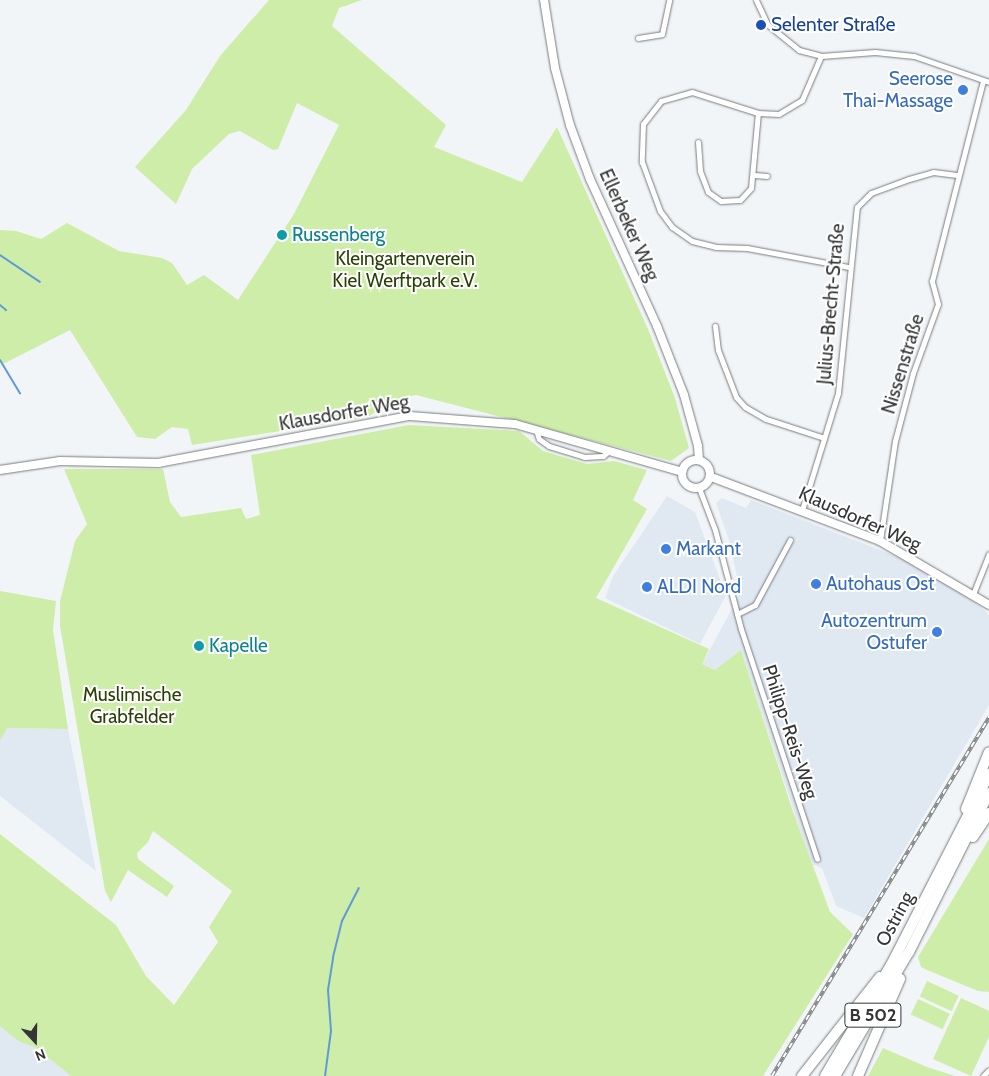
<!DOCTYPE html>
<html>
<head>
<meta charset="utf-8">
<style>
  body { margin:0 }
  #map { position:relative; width:989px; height:1076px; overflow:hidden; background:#f1f5f8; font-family:Cabin,sans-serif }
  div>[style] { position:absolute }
  .built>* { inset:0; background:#e0e9f2 }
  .green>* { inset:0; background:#cdeda9; transform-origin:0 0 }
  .stream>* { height:2px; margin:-1px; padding:0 1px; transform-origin:1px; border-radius:1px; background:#5f9cd6 }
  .roads { filter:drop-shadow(0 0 1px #787b7e) drop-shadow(0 0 1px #787b7e) }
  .street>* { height:5px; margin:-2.5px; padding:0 2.5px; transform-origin:2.5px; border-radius:2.5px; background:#fff }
  .secondary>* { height:8px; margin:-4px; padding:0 4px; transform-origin:4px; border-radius:4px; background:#fff }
  .secondary>.ring { margin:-4px; padding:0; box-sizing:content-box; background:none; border:8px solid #fff; border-radius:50% }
  .highway>* { height:10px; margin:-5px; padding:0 5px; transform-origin:5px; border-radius:5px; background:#fff }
  .rail>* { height:4px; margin-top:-2px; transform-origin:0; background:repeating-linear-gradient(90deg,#fff 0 5.5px,#848788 0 11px); box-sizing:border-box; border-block:1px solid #848788 }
  .dots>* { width:14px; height:14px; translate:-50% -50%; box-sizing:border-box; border:2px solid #fff; border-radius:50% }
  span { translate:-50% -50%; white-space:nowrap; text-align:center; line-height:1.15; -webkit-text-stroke:4px #fff; paint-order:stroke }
  .shield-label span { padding:1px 4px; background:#fff; border:1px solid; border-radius:4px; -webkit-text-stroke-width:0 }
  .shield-label { font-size:18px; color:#343536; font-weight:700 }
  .transit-label { font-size:19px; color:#164399 }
  .left { translate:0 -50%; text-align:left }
  .shop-label { font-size:19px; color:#366cbe }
  .right { translate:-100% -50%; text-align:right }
  .street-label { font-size:19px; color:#343536 }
  .culture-label { font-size:19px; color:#0d838f }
  .park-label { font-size:19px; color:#2b4007 }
  .north { position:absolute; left:10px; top:1016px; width:50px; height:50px; -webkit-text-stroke:4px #fff; paint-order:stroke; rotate:159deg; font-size:14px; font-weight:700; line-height:20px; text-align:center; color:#343536 }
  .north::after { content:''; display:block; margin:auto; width:18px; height:22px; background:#343536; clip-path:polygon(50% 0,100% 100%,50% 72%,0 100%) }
</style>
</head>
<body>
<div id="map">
  <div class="built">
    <i style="clip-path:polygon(667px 496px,695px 512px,726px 595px,700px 644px,605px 598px,613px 576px)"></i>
    <i style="clip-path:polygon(722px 498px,746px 508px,751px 500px,901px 558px,965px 593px,989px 615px,989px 705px,864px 918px,836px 906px,822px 868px,811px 864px,741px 650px,716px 670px,702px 664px,740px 594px,731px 546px,716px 503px)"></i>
    <i style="clip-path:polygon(6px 728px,68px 729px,96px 871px,0 796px,0 741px)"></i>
    <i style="clip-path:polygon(0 1026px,18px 1041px,36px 1048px,71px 1076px,0 1076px)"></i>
  </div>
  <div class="green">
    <i style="clip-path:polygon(269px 0,362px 0,339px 8px,332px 26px,446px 125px,434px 147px,522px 182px,557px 127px,648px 329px,675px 398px,689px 448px,671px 461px,416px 395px,393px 400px,368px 417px,192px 445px,188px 429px,172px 427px,155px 439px,137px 437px,70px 330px,3px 364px,0 360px,0 230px,16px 231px,41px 239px,67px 223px,119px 251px,162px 258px,172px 263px,187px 285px,204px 275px,238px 300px,294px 214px,339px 125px,297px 103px,278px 149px,273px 150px,240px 131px,229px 134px,192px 169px,176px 204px,135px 167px,186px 110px,220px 56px)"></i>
    <i style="clip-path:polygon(409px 425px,519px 431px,543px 451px,587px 464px,614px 461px,647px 470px,633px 500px,647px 509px,596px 598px,709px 649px,702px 664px,715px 670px,741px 650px,792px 809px,830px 912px,853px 934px,763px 1076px,71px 1076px,36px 1048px,18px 1041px,0 1026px,0 834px,116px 925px,146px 976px,174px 1005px,218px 942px,209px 927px,232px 891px,153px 831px,148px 842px,137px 853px,138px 859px,174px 886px,167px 897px,128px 870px,111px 902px,105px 891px,60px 626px,60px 601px,75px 541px,87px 524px,64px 469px,163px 469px,170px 502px,181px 517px,241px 508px,246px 519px,260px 515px,251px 455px)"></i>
    <i style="clip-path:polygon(0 591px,56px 601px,53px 630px,68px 729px,7px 728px,0 741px)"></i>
    <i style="clip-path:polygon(989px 839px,989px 992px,978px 991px,927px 970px,921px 967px,918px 957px)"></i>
    <i style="left:927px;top:981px;width:35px;height:17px;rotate:25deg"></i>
    <i style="clip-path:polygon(961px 998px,989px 1011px,989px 1037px,971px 1076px,933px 1059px)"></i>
    <i style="left:918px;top:999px;width:35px;height:17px;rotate:25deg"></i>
    <i style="clip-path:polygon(883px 1048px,927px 1067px,955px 1076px,868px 1076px)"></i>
  </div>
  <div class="stream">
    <i style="left:0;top:255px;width:48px;rotate:34deg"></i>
    <i style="left:0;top:305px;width:8px;rotate:40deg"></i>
    <i style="left:0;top:360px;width:39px;rotate:59deg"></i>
    <i style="left:325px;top:1076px;width:45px;rotate:-82.4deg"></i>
    <i style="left:331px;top:1031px;width:41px;rotate:-94.2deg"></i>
    <i style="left:328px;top:990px;width:33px;rotate:-81deg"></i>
    <i style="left:333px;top:957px;width:37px;rotate:-76deg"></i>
    <i style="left:342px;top:921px;width:37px;rotate:-63deg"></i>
  </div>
  <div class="roads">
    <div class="street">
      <i style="left:756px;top:0;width:26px;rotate:65deg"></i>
      <i style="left:767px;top:24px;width:41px;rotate:39.1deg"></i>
      <i style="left:799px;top:50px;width:23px;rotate:15deg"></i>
      <i style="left:821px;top:56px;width:54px;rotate:-4.2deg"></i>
      <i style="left:875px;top:52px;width:39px;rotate:6deg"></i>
      <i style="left:914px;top:56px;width:79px;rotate:19.1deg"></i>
      <i style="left:638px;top:38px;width:24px;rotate:-9deg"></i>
      <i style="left:662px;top:34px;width:35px;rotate:-78deg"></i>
      <i style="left:821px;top:56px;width:48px;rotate:113.4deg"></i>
      <i style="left:802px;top:100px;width:27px;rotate:149deg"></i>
      <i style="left:779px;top:114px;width:21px;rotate:-177deg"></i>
      <i style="left:758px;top:113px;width:69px;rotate:-162.3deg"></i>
      <i style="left:692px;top:92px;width:32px;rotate:164deg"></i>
      <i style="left:661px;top:101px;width:29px;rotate:128deg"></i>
      <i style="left:643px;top:124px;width:38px;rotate:92deg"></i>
      <i style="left:642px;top:162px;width:52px;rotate:69.8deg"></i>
      <i style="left:660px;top:211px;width:20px;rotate:53deg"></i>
      <i style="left:672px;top:227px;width:24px;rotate:35deg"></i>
      <i style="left:692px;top:241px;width:25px;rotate:14deg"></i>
      <i style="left:716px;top:247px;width:31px;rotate:2deg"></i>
      <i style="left:747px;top:248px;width:104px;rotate:10.6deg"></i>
      <i style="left:698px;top:142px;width:29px;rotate:86deg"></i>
      <i style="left:700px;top:171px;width:22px;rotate:69deg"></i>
      <i style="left:708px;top:192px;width:16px;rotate:35deg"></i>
      <i style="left:721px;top:201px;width:19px;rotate:-3deg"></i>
      <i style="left:740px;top:200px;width:16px;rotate:-47deg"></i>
      <i style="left:751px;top:188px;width:75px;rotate:-84.7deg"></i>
      <i style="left:754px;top:175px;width:13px;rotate:4deg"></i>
      <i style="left:715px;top:326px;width:24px;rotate:83deg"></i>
      <i style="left:718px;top:350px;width:50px;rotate:69deg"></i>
      <i style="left:736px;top:397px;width:13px;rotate:48deg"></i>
      <i style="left:745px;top:407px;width:24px;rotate:30deg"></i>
      <i style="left:766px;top:419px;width:61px;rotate:18.1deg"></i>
      <i style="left:536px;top:430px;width:9px;rotate:72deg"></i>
      <i style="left:539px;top:439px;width:12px;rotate:35deg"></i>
      <i style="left:549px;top:446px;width:37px;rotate:17deg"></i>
      <i style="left:584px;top:457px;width:19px;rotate:-3deg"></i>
      <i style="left:603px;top:456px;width:8px;rotate:-40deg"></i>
      <i style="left:699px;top:488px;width:45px;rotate:69.1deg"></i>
      <i style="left:715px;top:530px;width:102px;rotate:75.3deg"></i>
      <i style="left:741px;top:629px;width:242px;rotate:71.7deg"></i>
      <i style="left:802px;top:510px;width:122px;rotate:-72.9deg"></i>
      <i style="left:838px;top:393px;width:187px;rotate:-84.2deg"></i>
      <i style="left:857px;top:207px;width:20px;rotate:-45deg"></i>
      <i style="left:871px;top:193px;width:40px;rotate:-20.2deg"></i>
      <i style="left:909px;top:179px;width:25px;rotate:-16deg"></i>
      <i style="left:933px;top:172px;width:24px;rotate:7deg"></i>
      <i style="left:880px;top:541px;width:101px;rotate:-81.5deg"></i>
      <i style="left:895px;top:441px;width:70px;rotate:-75.2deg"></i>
      <i style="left:913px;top:373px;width:73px;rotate:-70.1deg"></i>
      <i style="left:938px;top:304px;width:24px;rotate:-105deg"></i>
      <i style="left:932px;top:281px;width:206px;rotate:-75.7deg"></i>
      <i style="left:973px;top:594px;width:43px;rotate:-68.2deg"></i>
      <i style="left:737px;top:614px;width:20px;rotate:-27deg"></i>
      <i style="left:755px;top:605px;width:74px;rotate:-61.7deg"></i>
      <i style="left:983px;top:1076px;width:8px;rotate:-45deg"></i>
    </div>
    <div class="secondary">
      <i style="left:544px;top:0;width:69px;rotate:80.8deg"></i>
      <i style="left:555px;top:68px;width:59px;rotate:75.3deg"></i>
      <i style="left:570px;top:125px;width:58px;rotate:69.7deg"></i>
      <i style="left:590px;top:179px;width:162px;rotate:65.5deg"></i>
      <i style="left:657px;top:326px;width:74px;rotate:68.6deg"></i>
      <i style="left:684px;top:395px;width:53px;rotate:74.6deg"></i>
      <i style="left:698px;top:446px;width:14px;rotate:86deg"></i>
      <i class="ring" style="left:682px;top:460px;width:20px;height:20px"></i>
      <i style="left:0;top:470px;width:61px;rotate:-8.5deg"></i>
      <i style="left:60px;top:461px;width:98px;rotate:1.2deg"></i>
      <i style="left:158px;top:463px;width:256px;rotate:-10.6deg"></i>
      <i style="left:410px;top:416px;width:105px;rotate:4.4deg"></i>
      <i style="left:515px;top:424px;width:174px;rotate:16deg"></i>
      <i style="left:711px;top:477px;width:181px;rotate:20.7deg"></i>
      <i style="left:880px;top:541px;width:126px;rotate:30.4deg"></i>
    </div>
    <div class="highway">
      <i style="left:966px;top:809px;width:61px;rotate:-68deg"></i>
      <i style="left:973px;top:837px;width:29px;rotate:-56deg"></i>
      <i style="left:802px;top:1076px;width:126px;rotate:-51.8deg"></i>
      <i style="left:825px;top:1076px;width:129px;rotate:-59.3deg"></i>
      <i style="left:891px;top:965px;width:215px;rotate:-62.8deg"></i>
      <i style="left:835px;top:1076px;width:144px;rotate:-59.2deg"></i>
      <i style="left:909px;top:952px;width:178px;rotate:-63.3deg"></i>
      <i style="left:858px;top:1076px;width:106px;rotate:-66.6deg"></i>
    </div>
  </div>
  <div class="rail">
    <i style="left:772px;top:1076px;width:419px;rotate:-58.8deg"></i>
  </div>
  <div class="dots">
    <i style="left:761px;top:25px;background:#1a4fb4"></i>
    <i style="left:963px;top:90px;background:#3f7fe0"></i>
    <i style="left:282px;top:235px;background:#0f9aa8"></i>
    <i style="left:666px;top:549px;background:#3f7fe0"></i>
    <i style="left:816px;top:584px;background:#3f7fe0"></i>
    <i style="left:647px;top:587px;background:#3f7fe0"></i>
    <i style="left:937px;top:632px;background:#3f7fe0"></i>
    <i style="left:199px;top:646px;background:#0f9aa8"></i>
  </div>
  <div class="shield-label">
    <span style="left:873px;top:1015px">B 502</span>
  </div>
  <div class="transit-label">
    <span class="left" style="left:771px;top:25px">Selenter Straße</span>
  </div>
  <div class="shop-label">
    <span class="right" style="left:953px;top:90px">Seerose<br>Thai-Massage</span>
    <span class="left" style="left:676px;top:549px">Markant</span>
    <span class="left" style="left:826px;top:584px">Autohaus Ost</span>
    <span class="left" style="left:657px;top:587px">ALDI Nord</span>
    <span class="right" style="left:927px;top:632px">Autozentrum<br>Ostufer</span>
  </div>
  <div class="street-label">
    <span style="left:629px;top:225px;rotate:66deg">Ellerbeker Weg</span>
    <span style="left:831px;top:304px;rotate:-85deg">Julius-Brecht-Straße</span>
    <span style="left:903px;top:364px;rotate:-73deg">Nissenstraße</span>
    <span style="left:344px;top:413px;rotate:-10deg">Klausdorfer Weg</span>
    <span style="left:860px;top:519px;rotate:24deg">Klausdorfer Weg</span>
    <span style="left:790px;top:732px;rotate:72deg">Philipp-Reis-Weg</span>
    <span style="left:895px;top:919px;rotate:-62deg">Ostring</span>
  </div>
  <div class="culture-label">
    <span class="left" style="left:292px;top:235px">Russenberg</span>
    <span class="left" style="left:209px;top:646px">Kapelle</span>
  </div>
  <div class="park-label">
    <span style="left:405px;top:270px">Kleingartenverein<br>Kiel Werftpark e.V.</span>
    <span style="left:132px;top:706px">Muslimische<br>Grabfelder</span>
  </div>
  <div class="north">N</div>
</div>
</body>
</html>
